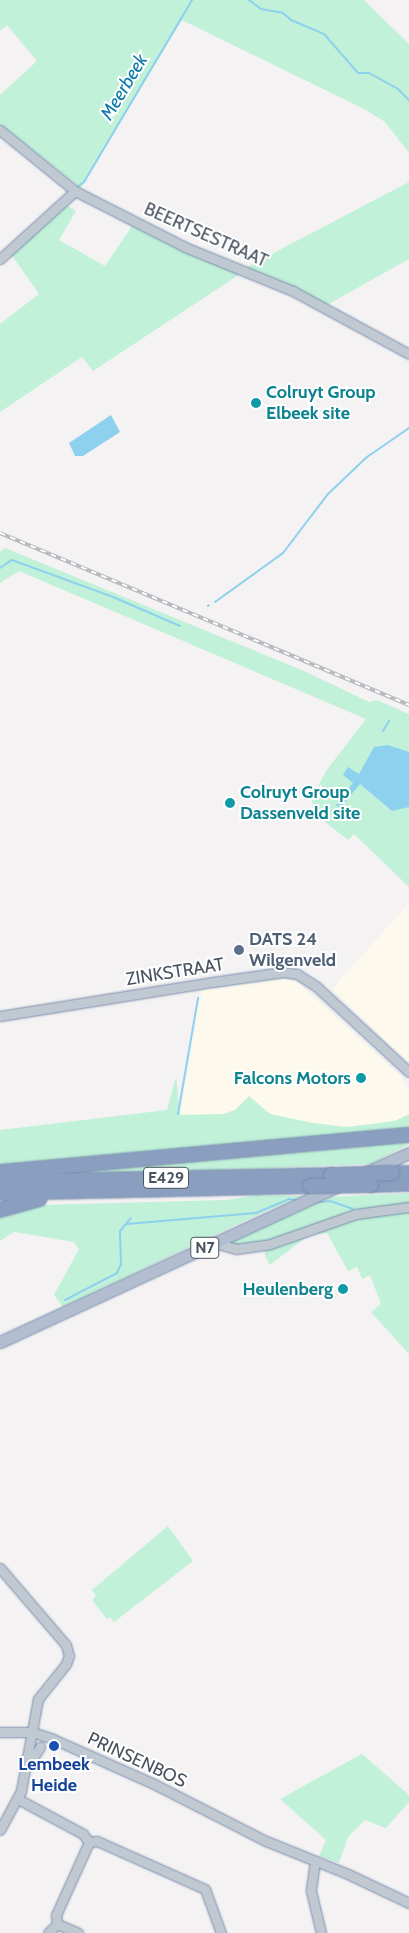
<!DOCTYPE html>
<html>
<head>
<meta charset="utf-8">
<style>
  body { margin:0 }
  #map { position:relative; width:409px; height:1933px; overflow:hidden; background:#f4f2f2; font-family:Cabin,sans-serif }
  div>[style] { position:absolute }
  .commercial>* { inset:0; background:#fdfaed }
  .green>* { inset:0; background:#c1f1d8 }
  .water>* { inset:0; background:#8ed1ee }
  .stream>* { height:2px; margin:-1px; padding:0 1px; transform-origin:1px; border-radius:1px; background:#8ed1ee }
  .roads { filter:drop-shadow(0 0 1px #758aac) drop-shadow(0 0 1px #758aac) }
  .minor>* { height:9px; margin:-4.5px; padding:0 4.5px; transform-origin:4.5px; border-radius:4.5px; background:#c0c8d1 }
  .major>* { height:11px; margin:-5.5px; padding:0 5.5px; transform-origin:5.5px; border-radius:5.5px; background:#b2bed0 }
  .highway>* { height:14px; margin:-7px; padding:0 7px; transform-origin:7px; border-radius:7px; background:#8a9fc0 }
  .rail>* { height:4px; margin-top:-2px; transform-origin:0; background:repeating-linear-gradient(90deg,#fff 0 5.5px,#b4b6bc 0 11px); box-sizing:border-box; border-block:1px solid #b4b6bc }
  .bridges { filter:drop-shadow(0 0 1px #758aac) drop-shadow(0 0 1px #758aac) }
  .highway-bridge>* { height:14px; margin:-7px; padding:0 7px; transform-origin:7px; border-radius:7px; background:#8a9fc0 }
  .dots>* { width:14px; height:14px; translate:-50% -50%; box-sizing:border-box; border:2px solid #fff; border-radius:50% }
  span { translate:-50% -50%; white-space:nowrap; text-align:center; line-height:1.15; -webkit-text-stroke:4px #fff; paint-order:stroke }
  .shield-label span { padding:1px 4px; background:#fff; border:1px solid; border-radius:4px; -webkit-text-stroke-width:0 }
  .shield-label { font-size:16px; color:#495360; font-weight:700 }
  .street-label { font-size:18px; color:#495360 }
  .culture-label { font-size:18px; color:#0d838f; font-weight:700 }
  .left { translate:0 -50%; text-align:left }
  .right { translate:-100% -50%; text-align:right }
  .service-label { font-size:18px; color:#4e5e75; font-weight:700 }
  .transit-label { font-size:18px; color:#164399; font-weight:700 }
  .water-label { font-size:19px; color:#0b7aaa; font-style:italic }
</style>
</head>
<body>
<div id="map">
  <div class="commercial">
    <i style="clip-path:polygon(409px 903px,409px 1063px,332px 989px)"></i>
    <i style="clip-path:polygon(285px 979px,295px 980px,400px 1076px,409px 1090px,409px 1114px,395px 1121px,347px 1127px,313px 1123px,270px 1114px,249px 1096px,235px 1110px,223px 1114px,180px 1115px,202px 989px)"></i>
  </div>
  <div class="green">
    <i style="clip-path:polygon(0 0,364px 0,409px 44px,409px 153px,385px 122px,366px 110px,182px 20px,81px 188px,0 124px,0 95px,37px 61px,7px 25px,0 31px)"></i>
    <i style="clip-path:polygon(409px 182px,409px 259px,327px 305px,245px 268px)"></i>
    <i style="clip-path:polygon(67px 205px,76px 211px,59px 240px,105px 266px,134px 223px,202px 259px,240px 274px,93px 371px,82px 357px,0 412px,0 324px,39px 294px,11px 254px)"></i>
    <i style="clip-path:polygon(5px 548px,304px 671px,369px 702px,377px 700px,409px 714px,409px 887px,354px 834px,348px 840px,314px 813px,312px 799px,326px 771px,366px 719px,19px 571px,0 583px,0 552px)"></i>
    <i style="clip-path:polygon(176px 1077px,180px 1115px,223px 1114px,235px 1110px,249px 1096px,270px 1114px,313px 1123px,347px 1127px,395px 1121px,409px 1114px,409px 1126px,396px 1131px,221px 1149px,150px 1151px,0 1165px,0 1130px,167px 1110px)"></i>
    <i style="clip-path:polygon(409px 1138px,409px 1144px,371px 1164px,11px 1178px,361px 1147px)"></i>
    <i style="clip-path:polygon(409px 1193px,409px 1204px,376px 1207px,409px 1208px,409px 1354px,371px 1312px,381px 1304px,370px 1275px,362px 1279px,357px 1267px,348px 1271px,327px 1233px,309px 1235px,270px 1265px,265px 1256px,264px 1242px,234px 1245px,232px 1241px,331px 1197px)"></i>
    <i style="clip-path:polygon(257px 1195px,303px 1196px,253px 1217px,63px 1307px,54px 1295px,79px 1249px,74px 1242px,14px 1232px,0 1241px,0 1218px,40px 1205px,227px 1200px)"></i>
    <i style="clip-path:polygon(168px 1526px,193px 1561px,114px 1622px,110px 1617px,107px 1619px,92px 1600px,96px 1596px,92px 1590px)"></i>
    <i style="clip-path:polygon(362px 1754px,409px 1795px,409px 1802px,386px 1828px,365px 1820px,348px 1837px,339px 1863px,319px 1856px,326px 1840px,280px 1799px)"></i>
  </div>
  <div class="water">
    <i style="clip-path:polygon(111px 415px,120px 432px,83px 456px,75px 456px,69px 443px)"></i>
    <i style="clip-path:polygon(388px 745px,409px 752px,409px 807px,392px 811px,360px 784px,340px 808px,336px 805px,353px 783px,343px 775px,348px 767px,359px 774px,374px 747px)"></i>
  </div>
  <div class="stream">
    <i style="left:249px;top:0;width:15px;rotate:37deg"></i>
    <i style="left:261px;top:9px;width:22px;rotate:10deg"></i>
    <i style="left:283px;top:13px;width:11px;rotate:41deg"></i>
    <i style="left:291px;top:20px;width:36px;rotate:23deg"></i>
    <i style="left:324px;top:34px;width:52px;rotate:48.9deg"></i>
    <i style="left:358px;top:73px;width:11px"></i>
    <i style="left:369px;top:73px;width:33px;rotate:29deg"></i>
    <i style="left:398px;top:89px;width:16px;rotate:45deg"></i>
    <i style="left:77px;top:187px;width:9px;rotate:-36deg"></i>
    <i style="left:84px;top:182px;width:212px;rotate:-59.3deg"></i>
    <i style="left:0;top:568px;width:14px;rotate:-34deg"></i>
    <i style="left:12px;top:560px;width:108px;rotate:20.1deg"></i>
    <i style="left:113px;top:597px;width:73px;rotate:23.4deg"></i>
    <i style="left:215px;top:602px;width:84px;rotate:-35.8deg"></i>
    <i style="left:283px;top:553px;width:74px;rotate:-52.7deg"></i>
    <i style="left:328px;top:494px;width:54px;rotate:-43.5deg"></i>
    <i style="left:367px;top:457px;width:51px;rotate:-34.6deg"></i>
    <i style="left:208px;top:606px;width:1px;rotate:-45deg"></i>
    <i style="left:383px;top:731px;width:12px;rotate:-59deg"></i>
    <i style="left:178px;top:1114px;width:118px;rotate:-80.2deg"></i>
    <i style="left:313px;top:1203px;width:17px;rotate:-7deg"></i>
    <i style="left:330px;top:1201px;width:24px;rotate:19deg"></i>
    <i style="left:127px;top:1224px;width:129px;rotate:-4.9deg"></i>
    <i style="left:256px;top:1213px;width:36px;rotate:-23deg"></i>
    <i style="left:289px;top:1199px;width:7px;rotate:8deg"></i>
    <i style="left:65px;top:1300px;width:59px;rotate:-27.4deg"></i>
    <i style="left:117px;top:1273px;width:10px;rotate:-66deg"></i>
    <i style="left:121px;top:1264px;width:33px;rotate:-92deg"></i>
    <i style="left:120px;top:1231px;width:17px;rotate:-50deg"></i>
  </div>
  <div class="roads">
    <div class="minor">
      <i style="left:0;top:130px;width:97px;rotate:39.1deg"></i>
      <i style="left:75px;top:191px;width:123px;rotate:27deg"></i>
      <i style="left:185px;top:247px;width:117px;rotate:22.2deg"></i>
      <i style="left:293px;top:291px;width:132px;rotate:28.5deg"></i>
      <i style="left:0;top:259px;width:101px;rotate:-42.2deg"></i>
      <i style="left:0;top:1016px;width:216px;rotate:-9.1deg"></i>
      <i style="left:213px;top:982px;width:71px;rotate:-8.1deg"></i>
      <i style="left:283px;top:972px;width:14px;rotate:8deg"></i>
      <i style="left:297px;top:974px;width:24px;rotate:33deg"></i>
      <i style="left:317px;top:987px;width:125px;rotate:42.7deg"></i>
      <i style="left:214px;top:1243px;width:23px;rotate:15deg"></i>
      <i style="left:236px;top:1249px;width:34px;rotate:-8deg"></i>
      <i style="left:270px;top:1244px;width:91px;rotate:-19.2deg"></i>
      <i style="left:356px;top:1214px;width:53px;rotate:-7.5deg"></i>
      <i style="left:0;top:1568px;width:101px;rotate:49.4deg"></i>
      <i style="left:66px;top:1645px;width:11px;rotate:75deg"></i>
      <i style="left:69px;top:1656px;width:9px;rotate:111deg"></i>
      <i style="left:66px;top:1664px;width:45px;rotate:128.7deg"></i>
      <i style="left:38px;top:1699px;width:94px;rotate:100.5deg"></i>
      <i style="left:21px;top:1791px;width:44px;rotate:118.3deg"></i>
      <i style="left:0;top:1732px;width:32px"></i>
      <i style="left:32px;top:1732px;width:22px;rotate:18deg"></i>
      <i style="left:53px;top:1739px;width:111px;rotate:24deg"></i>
      <i style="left:154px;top:1784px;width:126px;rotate:27deg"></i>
      <i style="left:266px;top:1841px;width:88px;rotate:21.9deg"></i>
      <i style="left:348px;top:1874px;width:68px;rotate:25.4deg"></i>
      <i style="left:27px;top:1767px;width:24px;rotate:-57deg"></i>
      <i style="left:18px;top:1799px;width:74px;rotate:28.3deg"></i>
      <i style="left:83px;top:1834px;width:10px;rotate:53deg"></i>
      <i style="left:89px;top:1842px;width:8px;rotate:-7deg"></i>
      <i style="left:97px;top:1841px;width:118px;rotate:24deg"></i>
      <i style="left:205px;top:1889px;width:47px;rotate:70deg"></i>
      <i style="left:315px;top:1861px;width:30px;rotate:98deg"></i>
      <i style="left:311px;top:1891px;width:43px;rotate:76.6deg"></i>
      <i style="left:57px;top:1924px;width:23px;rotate:23deg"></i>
      <i style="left:48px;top:1933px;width:13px;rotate:-45deg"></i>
      <i style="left:57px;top:1924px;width:9px;rotate:-96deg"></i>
      <i style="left:56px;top:1915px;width:80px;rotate:-65.7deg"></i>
    </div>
    <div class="major">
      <i style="left:367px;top:1172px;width:46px;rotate:-24.3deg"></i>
      <i style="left:0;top:1342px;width:371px;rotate:-24.8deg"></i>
    </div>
    <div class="highway">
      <i style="left:0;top:1172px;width:411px;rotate:-5.2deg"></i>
      <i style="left:392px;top:1173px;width:17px"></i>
      <i style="left:0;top:1182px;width:331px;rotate:-1.2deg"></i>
      <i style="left:371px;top:1185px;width:38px;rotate:-2deg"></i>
      <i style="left:0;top:1193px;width:310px;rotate:-1.3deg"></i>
      <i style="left:0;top:1210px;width:41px;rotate:-15.4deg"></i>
    </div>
  </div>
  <div class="rail">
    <i style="left:0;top:533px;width:444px;rotate:22.8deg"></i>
  </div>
  <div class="bridges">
    <div class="highway-bridge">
      <i style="left:331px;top:1175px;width:61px;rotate:-1.9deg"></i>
      <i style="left:310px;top:1186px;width:61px;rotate:-0.9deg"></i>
    </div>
  </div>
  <div class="dots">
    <i style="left:256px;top:403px;background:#0f9aa8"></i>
    <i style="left:230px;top:803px;background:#0f9aa8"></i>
    <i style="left:239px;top:950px;background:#5c6f8a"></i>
    <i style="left:361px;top:1078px;background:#0f9aa8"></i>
    <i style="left:343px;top:1289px;background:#0f9aa8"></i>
    <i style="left:54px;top:1746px;background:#1a4fb4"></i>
  </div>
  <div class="shield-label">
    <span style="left:166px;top:1178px">E429</span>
    <span style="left:205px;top:1248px">N7</span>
  </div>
  <div class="street-label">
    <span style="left:206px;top:235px;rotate:24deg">BEERTSESTRAAT</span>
    <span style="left:175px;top:972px;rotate:-9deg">ZINKSTRAAT</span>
    <span style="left:137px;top:1760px;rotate:25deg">PRINSENBOS</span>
  </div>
  <div class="culture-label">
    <span class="left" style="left:266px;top:403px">Colruyt Group<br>Elbeek site</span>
    <span class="left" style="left:240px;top:803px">Colruyt Group<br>Dassenveld site</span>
    <span class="right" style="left:351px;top:1078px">Falcons Motors</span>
    <span class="right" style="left:333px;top:1289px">Heulenberg</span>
  </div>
  <div class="service-label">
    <span class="left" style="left:249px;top:950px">DATS 24<br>Wilgenveld</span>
  </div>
  <div class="transit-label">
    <span style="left:54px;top:1775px">Lembeek<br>Heide</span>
  </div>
  <div class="water-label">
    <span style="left:124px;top:87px;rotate:-59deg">Meerbeek</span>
  </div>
</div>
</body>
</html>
